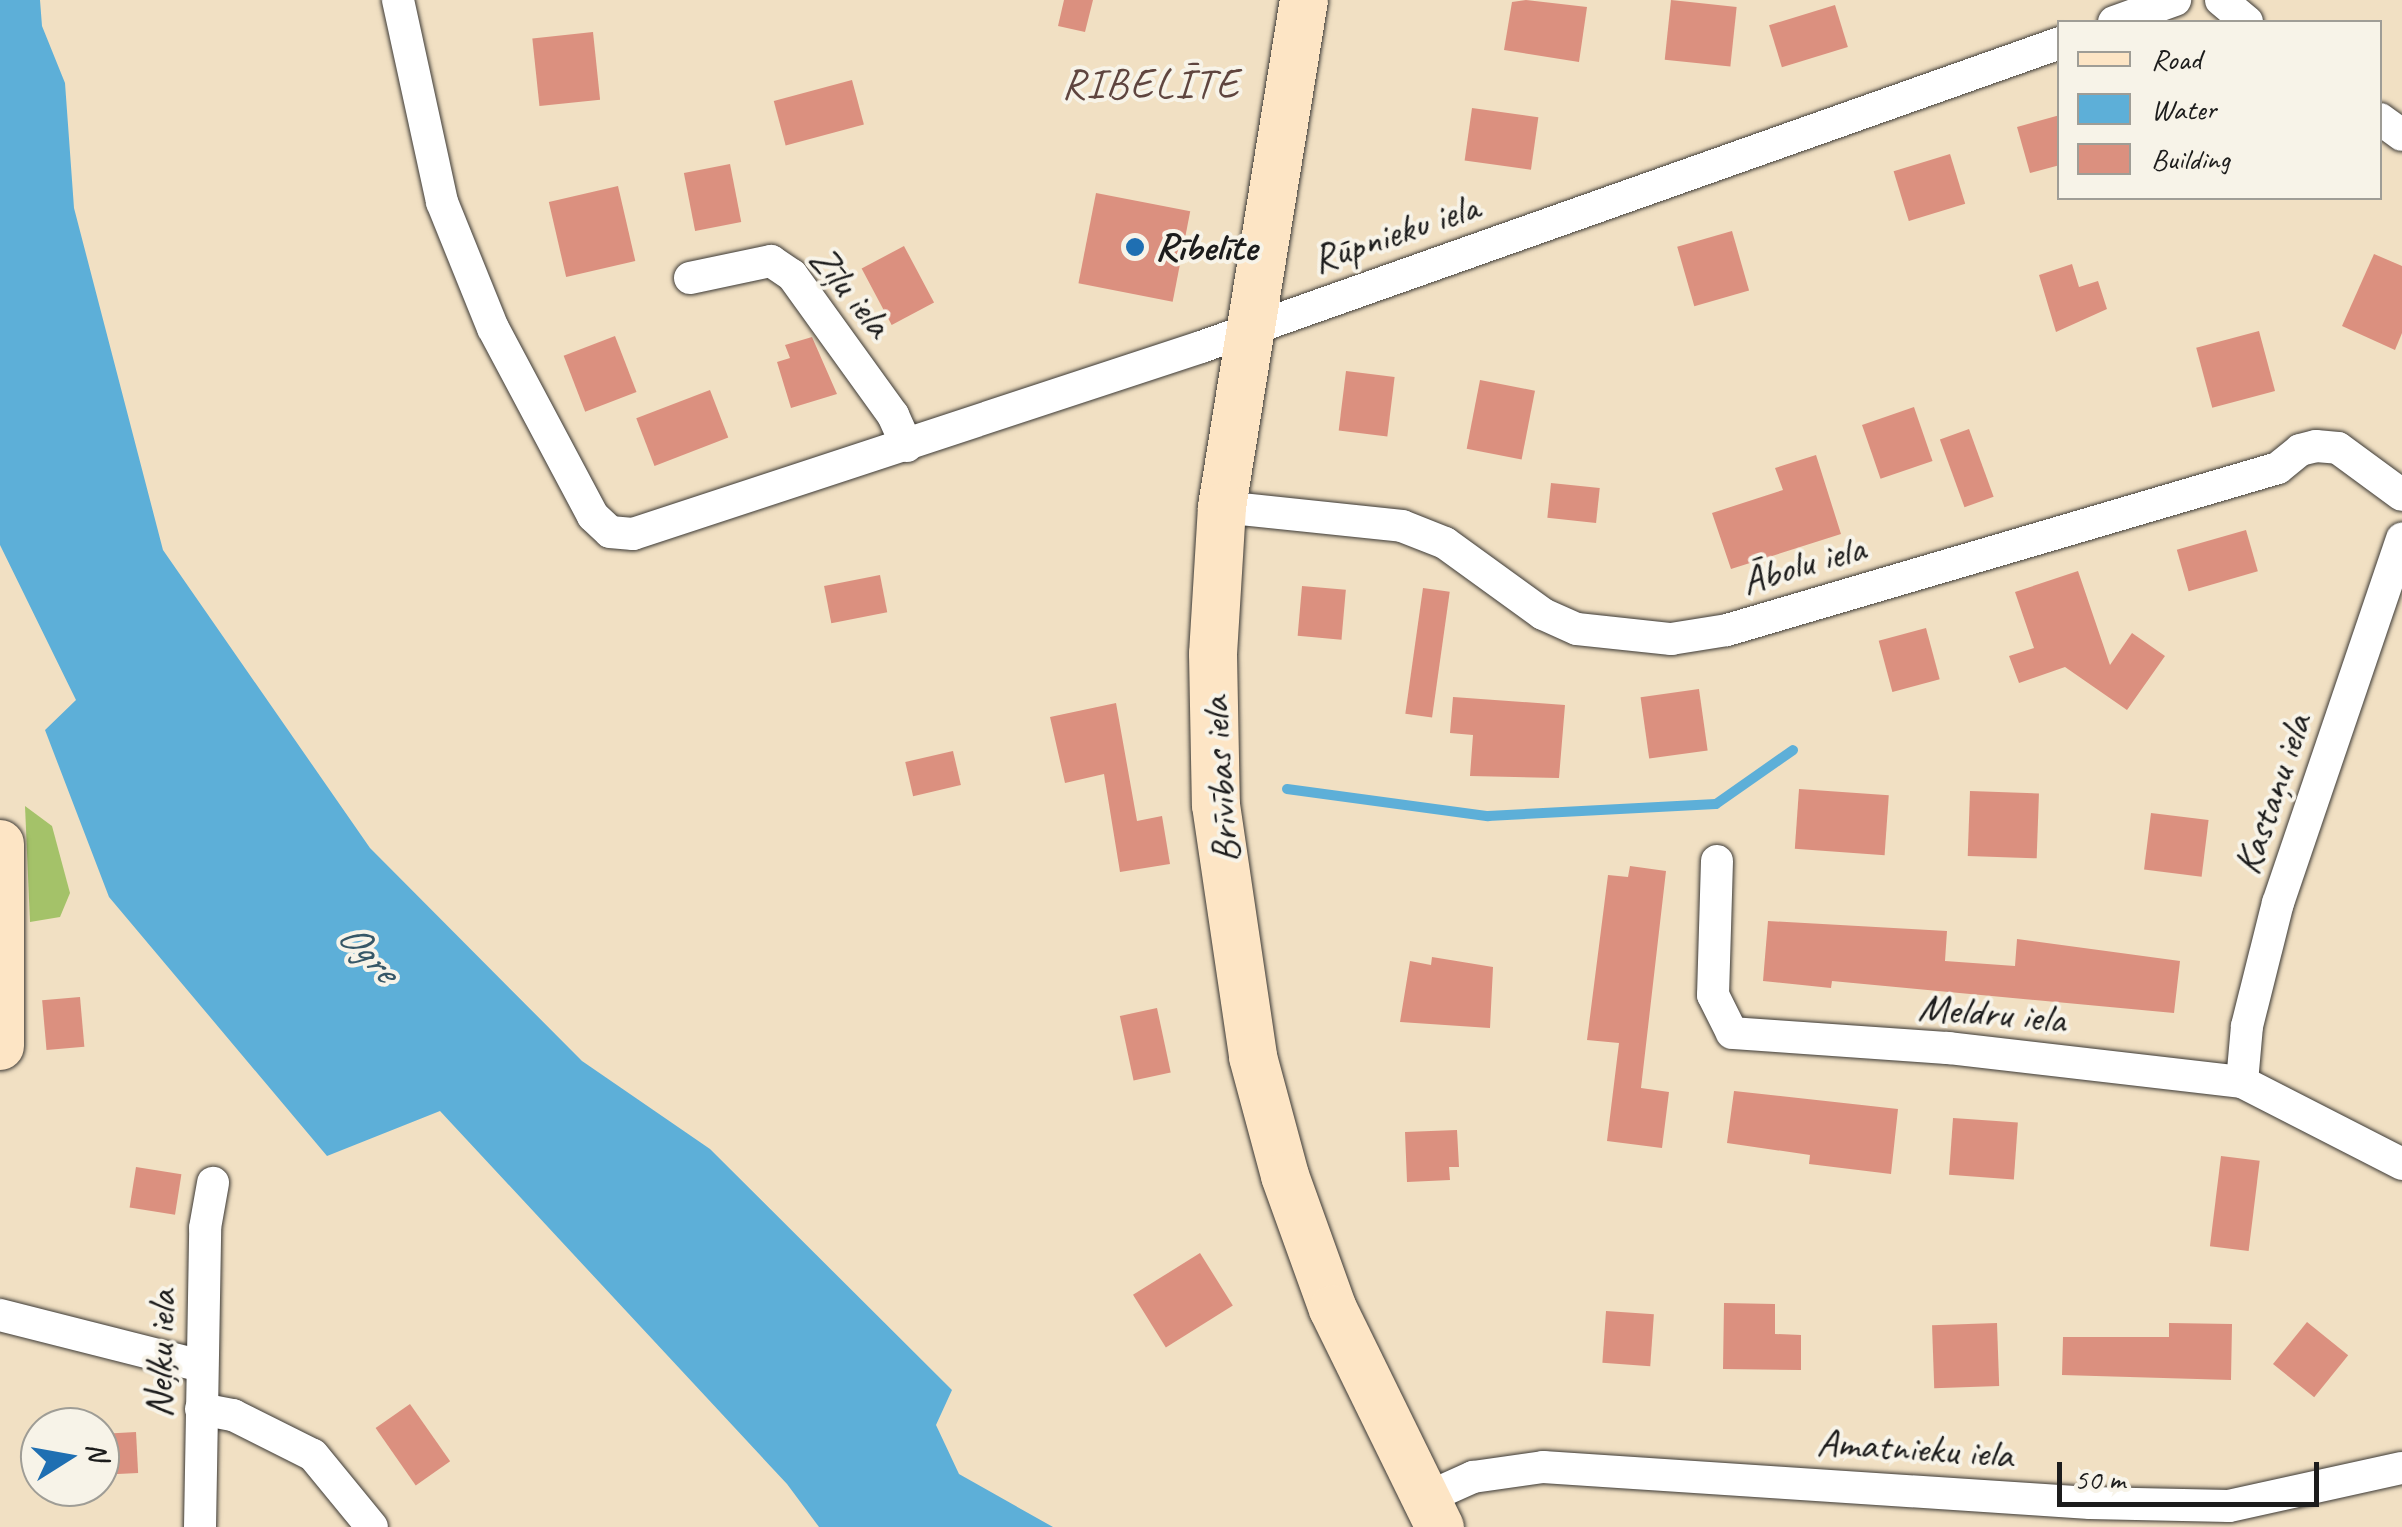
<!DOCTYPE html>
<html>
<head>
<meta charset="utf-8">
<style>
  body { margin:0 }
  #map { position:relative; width:2402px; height:1527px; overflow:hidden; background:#f1e0c3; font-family:Caveat,sans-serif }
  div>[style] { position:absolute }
  .green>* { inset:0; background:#a4c269 }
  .water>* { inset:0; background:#5dafd8 }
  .stream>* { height:10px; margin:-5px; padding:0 5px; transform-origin:5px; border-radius:5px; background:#5dafd8 }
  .building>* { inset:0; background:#db907f; transform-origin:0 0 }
  .roads { filter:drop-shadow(0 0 2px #3c3935) drop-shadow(0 0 2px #3c3935) }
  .street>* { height:32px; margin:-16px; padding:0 16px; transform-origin:16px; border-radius:16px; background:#fff }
  .secondary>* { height:48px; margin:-24px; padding:0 24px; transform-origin:24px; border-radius:24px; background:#fde5c5 }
  .dots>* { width:28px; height:28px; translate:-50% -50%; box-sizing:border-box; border:5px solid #f7f3e8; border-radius:50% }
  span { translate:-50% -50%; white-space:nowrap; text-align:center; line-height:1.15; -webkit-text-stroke:8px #f7f3e8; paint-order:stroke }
  .street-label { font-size:40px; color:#1c1c1c }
  .poi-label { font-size:40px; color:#1c1c1c; font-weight:700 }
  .left { translate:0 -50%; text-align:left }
  .neighbourhood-label { font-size:42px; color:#5f453f; letter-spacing:2.5px }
  .water-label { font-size:42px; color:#365767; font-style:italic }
  .legend { position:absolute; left:2057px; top:20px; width:325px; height:180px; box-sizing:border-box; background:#f7f3e8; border:2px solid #9f9d96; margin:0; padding:12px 18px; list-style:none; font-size:30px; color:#1c1c1c }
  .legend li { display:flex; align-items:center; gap:20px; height:50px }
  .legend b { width:50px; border:2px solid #9f9d96 }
  .north { position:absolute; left:20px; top:1407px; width:100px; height:100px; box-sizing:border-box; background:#f7f3e8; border:2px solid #9f9d96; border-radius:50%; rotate:79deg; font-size:28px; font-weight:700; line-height:40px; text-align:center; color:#1c1c1c }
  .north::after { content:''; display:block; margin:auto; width:35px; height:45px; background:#1f6fb2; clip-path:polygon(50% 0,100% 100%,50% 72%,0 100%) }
  .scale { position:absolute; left:2057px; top:1462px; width:262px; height:45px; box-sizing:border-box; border:5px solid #1c1c1c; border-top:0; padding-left:12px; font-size:30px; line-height:35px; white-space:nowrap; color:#1c1c1c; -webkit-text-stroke:8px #f7f3e8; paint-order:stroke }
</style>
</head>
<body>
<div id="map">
  <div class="green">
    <i style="clip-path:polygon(25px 806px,52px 826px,70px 893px,60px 917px,30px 922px)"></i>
  </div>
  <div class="water">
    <i style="clip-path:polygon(0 0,40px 0,42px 26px,65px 83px,74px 208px,163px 550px,370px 848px,582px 1061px,710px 1149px,952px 1390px,936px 1425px,959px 1474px,1053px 1527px,819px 1527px,787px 1484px,440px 1111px,327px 1156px,109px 897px,45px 730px,76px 700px,0 545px)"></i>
  </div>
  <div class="stream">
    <i style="left:1287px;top:789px;width:203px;rotate:7.7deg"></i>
    <i style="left:1488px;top:816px;width:228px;rotate:-3deg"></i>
    <i style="left:1716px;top:804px;width:94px;rotate:-35deg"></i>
  </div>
  <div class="building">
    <i style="clip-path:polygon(1064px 0,1093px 0,1085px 32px,1058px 26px)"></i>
    <i style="clip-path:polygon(1526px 0,1587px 7px,1579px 62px,1504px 50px,1512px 2px)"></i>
    <i style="left:1671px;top:0;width:66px;height:60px;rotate:6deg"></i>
    <i style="left:1835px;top:5px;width:44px;height:69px;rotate:73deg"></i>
    <i style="left:593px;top:32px;width:68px;height:61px;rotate:84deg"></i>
    <i style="left:852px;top:80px;width:46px;height:81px;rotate:75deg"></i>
    <i style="left:1472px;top:108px;width:67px;height:53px;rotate:8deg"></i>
    <i style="clip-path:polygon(2060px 115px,2060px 165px,2030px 173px,2017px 127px)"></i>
    <i style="left:1950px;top:154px;width:52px;height:59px;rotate:73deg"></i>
    <i style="left:730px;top:164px;width:59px;height:47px;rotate:79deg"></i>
    <i style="left:618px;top:186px;width:77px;height:71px;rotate:77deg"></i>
    <i style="left:1096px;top:193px;width:96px;height:92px;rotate:11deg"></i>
    <i style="left:1732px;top:231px;width:62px;height:57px;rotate:74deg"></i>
    <i style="left:904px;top:246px;width:64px;height:48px;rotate:62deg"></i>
    <i style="clip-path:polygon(2374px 254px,2402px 266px,2402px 333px,2395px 350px,2342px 326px)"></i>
    <i style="clip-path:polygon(2072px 264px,2079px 287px,2098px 281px,2107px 309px,2056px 332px,2039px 275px)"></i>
    <i style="left:2259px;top:331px;width:62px;height:65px;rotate:75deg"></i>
    <i style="left:615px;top:336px;width:60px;height:55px;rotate:69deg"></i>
    <i style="clip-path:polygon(812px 337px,837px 394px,791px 408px,777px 362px,790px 358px,785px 345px)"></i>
    <i style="left:1346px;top:371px;width:49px;height:60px;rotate:7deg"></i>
    <i style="left:1480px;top:380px;width:56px;height:70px;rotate:11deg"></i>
    <i style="left:710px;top:390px;width:51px;height:79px;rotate:69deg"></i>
    <i style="left:1914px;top:407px;width:57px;height:55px;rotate:71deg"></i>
    <i style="left:1969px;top:429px;width:72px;height:31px;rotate:70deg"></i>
    <i style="clip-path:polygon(1816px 455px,1841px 534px,1731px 569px,1712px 513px,1783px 490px,1775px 468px)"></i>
    <i style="left:1551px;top:483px;width:49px;height:35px;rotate:6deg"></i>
    <i style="left:2246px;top:530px;width:43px;height:72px;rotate:74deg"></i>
    <i style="clip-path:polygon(2078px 571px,2110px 665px,2132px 633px,2165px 656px,2127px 710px,2065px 667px,2019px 683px,2009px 656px,2034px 648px,2015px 592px)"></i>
    <i style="left:880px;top:575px;width:38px;height:57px;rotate:79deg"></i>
    <i style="left:1302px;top:586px;width:44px;height:50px;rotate:5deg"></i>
    <i style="left:1423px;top:588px;width:27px;height:127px;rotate:8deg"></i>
    <i style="left:1926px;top:628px;width:53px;height:49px;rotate:75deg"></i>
    <i style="left:1699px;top:689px;width:62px;height:59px;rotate:82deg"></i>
    <i style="clip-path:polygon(1453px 697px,1565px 705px,1559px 778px,1470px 776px,1473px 735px,1450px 733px)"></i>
    <i style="clip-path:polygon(1116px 703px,1137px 821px,1162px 816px,1170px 864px,1120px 872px,1104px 774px,1065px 783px,1050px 717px)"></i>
    <i style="left:953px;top:751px;width:35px;height:49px;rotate:77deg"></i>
    <i style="left:1799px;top:789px;width:90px;height:60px;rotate:4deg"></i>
    <i style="left:1970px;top:791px;width:69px;height:65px;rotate:2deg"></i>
    <i style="left:2151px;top:813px;width:58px;height:57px;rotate:7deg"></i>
    <i style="clip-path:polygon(1630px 866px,1666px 871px,1641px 1088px,1669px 1092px,1662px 1148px,1607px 1141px,1619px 1043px,1587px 1040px,1608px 875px,1628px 877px)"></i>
    <i style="clip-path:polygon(1768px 921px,1947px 931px,1945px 961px,2015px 966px,2017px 939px,2180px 961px,2174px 1013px,1832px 981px,1831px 988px,1763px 981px)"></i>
    <i style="clip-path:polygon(1432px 957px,1493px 967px,1490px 1028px,1400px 1022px,1410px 961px,1431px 965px)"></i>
    <i style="left:80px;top:997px;width:50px;height:38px;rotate:85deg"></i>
    <i style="left:1157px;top:1008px;width:66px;height:38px;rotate:78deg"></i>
    <i style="clip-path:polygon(1734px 1091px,1898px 1109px,1891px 1174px,1809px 1164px,1810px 1155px,1727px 1143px)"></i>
    <i style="left:1953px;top:1118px;width:65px;height:57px;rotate:4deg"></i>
    <i style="clip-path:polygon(1457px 1130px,1459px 1167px,1449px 1167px,1450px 1180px,1407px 1182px,1405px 1132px)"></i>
    <i style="left:2221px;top:1156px;width:39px;height:91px;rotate:7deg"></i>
    <i style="left:136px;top:1167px;width:46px;height:41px;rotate:9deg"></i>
    <i style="left:1200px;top:1253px;width:62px;height:79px;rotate:58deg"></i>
    <i style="clip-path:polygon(1724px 1303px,1775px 1304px,1775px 1334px,1801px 1335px,1801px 1370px,1723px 1369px)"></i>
    <i style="left:1606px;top:1311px;width:48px;height:52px;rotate:4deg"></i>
    <i style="left:2307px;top:1322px;width:53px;height:54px;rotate:39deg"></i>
    <i style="left:1997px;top:1323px;width:63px;height:65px;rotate:88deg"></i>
    <i style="clip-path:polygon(2169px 1323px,2232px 1324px,2231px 1380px,2062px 1375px,2063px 1337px,2169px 1337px)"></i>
    <i style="left:410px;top:1404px;width:70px;height:42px;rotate:55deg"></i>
    <i style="left:136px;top:1432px;width:41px;height:36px;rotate:87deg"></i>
  </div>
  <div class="roads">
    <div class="street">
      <i style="left:398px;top:0;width:207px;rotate:77.7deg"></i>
      <i style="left:442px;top:202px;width:136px;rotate:68deg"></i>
      <i style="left:493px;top:328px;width:213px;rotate:62deg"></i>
      <i style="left:593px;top:516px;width:23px;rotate:43deg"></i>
      <i style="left:610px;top:532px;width:23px;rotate:5deg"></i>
      <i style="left:633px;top:534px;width:598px;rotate:-18.22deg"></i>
      <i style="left:1201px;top:347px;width:911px;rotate:-19.49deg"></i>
      <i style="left:2221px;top:0;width:34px;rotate:40deg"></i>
      <i style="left:2114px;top:22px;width:65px;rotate:-19.8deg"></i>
      <i style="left:2380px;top:119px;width:27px;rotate:36deg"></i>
      <i style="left:690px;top:278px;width:83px;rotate:-11.9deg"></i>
      <i style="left:771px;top:261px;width:25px;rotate:34deg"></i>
      <i style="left:792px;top:275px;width:173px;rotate:54.2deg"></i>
      <i style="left:893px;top:415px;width:34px;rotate:66deg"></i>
      <i style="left:1222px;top:507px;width:181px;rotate:6deg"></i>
      <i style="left:1402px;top:526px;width:46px;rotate:21.6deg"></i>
      <i style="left:1445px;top:543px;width:121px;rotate:35.9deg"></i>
      <i style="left:1543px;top:614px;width:37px;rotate:24deg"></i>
      <i style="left:1577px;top:629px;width:95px;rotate:6.1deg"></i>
      <i style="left:1671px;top:639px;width:57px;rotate:-9.1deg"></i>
      <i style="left:1727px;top:630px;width:574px;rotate:-16.38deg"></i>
      <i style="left:2278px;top:468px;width:28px;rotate:-39deg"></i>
      <i style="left:2300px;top:450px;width:16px;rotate:-14deg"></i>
      <i style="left:2316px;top:446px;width:22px;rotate:5deg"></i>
      <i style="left:2338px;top:448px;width:79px;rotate:36.3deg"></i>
      <i style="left:1717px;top:861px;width:134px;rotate:91.7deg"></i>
      <i style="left:1713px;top:995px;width:42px;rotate:63.4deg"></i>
      <i style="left:1732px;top:1033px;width:217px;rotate:4deg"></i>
      <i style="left:1948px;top:1048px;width:296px;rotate:6.6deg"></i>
      <i style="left:2242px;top:1082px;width:180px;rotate:27.1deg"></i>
      <i style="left:2242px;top:1082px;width:56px;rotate:-84.9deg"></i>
      <i style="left:2247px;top:1026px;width:127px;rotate:-75.9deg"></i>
      <i style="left:2278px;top:903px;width:385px;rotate:-71.2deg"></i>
      <i style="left:0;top:1315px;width:208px;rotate:14.2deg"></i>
      <i style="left:201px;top:1409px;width:33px;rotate:11deg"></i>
      <i style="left:233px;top:1415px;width:89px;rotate:26.6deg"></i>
      <i style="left:313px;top:1455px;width:93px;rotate:50.7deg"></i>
      <i style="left:1424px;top:1499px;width:54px;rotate:-24.2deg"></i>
      <i style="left:1473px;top:1477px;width:71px;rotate:-8.1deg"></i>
      <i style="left:1543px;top:1467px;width:548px;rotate:3.77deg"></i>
      <i style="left:2090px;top:1503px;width:139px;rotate:1.2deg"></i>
      <i style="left:2229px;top:1506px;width:177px;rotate:-12.4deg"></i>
      <i style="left:200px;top:1527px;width:299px;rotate:-89deg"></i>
      <i style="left:205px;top:1228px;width:46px;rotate:-79.9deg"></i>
    </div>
    <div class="secondary">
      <i style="left:1304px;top:0;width:514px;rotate:99.19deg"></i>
      <i style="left:1222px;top:507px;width:147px;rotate:93.5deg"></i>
      <i style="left:1213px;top:654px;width:151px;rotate:88.9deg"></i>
      <i style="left:1216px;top:805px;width:255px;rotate:81.6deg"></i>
      <i style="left:1253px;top:1057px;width:123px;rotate:74.9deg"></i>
      <i style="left:1285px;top:1176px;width:141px;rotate:70.2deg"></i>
      <i style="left:1333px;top:1309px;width:243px;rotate:63.9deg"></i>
      <i style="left:0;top:844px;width:202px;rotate:90deg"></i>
    </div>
  </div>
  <div class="dots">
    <i style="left:1135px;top:247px;background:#1f6fb2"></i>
  </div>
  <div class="street-label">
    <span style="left:1395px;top:233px;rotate:-19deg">Rūpnieku iela</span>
    <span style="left:851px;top:291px;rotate:51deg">Zīļu iela</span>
    <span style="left:1803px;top:564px;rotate:-16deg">Ābolu iela</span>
    <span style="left:1220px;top:780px;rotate:-94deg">Brīvības iela</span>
    <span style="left:2272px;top:794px;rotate:-71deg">Kastaņu iela</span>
    <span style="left:1992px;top:1013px;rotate:5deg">Meldru iela</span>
    <span style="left:160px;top:1354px;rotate:-88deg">Neļķu iela</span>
    <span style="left:1915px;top:1448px;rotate:4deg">Amatnieku iela</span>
  </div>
  <div class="poi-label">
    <span class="left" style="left:1155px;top:247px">Rībelīte</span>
  </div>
  <div class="neighbourhood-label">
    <span style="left:1151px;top:84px">RIBELĪTE</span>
  </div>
  <div class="water-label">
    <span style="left:368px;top:952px;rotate:46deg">Ogre</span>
  </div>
  <ul class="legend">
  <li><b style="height:12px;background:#fde5c5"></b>Road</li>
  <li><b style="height:28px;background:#5dafd8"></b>Water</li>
  <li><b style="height:28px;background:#db907f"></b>Building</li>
  </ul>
  <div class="north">N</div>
  <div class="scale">50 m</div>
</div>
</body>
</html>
